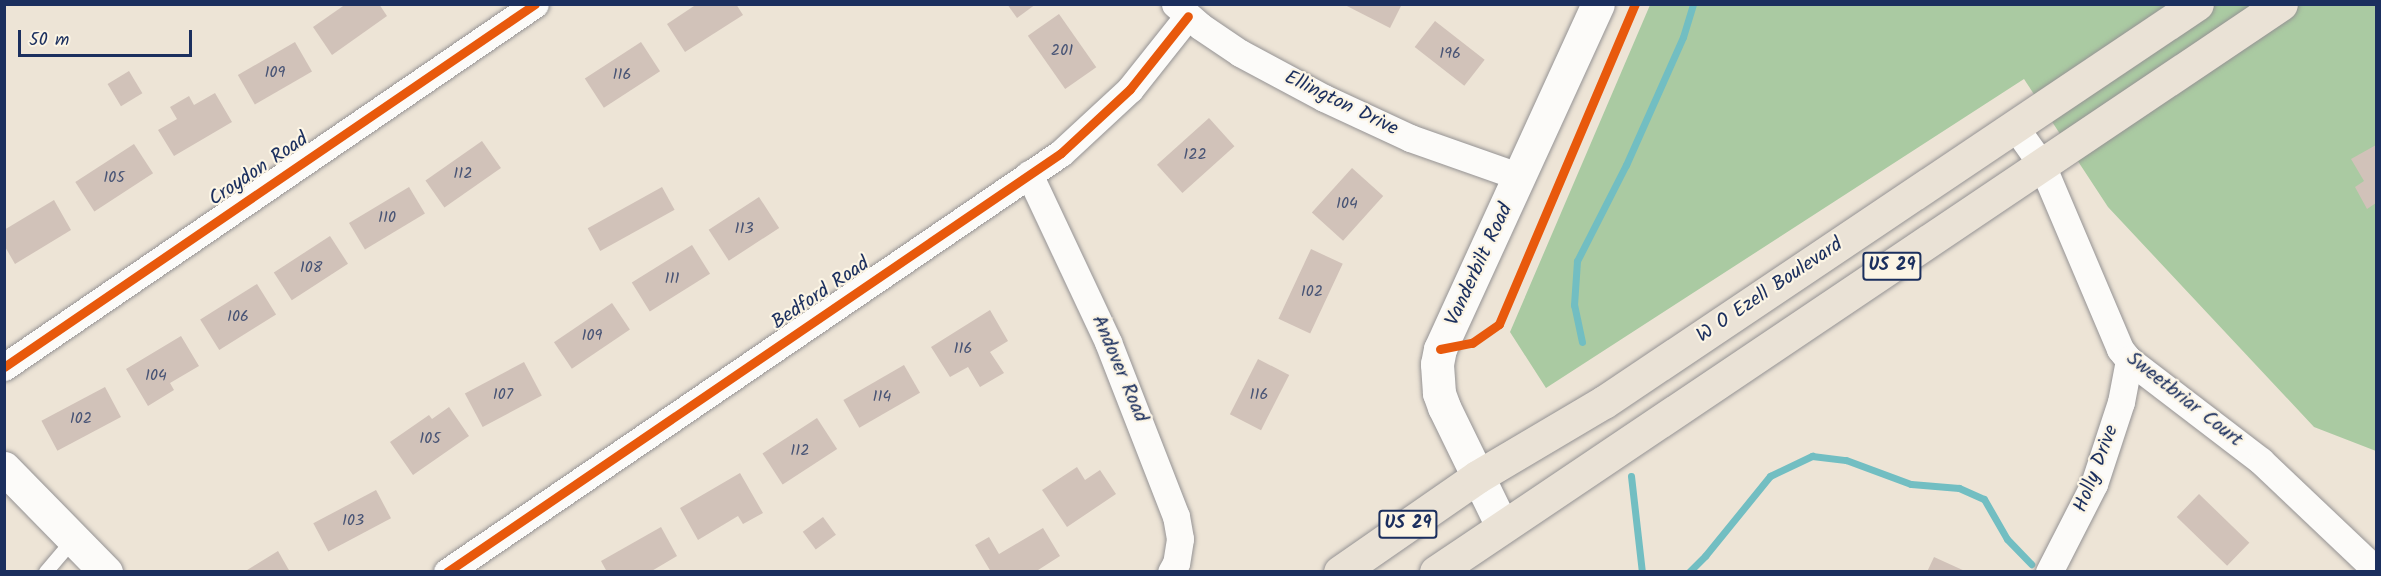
<!DOCTYPE html>
<html>
<head>
<meta charset="utf-8">
<style>
  body { margin:0 }
  #map { position:relative; width:2381px; height:576px; overflow:hidden; background:#ede4d6; font-family:Kalam,sans-serif }
  div>[style] { position:absolute }
  .forest>* { inset:0; background:#aacaa2 }
  .stream>* { height:7px; margin:-3.5px; padding:0 3.5px; transform-origin:3.5px; border-radius:3.5px; background:#72bec2 }
  .building>* { inset:0; background:#d1c2b9; transform-origin:0 0 }
  .roads { filter:drop-shadow(0 0 2px #959394) drop-shadow(0 0 2px #959394) }
  .service>* { height:14px; margin:-7px; padding:0 7px; transform-origin:7px; border-radius:7px; background:#fcfbf9 }
  .minor>* { height:27px; margin:-13.5px; padding:0 13.5px; transform-origin:13.5px; border-radius:13.5px; background:#fcfbf9 }
  .tertiary>* { height:33px; margin:-16.5px; padding:0 16.5px; transform-origin:16.5px; border-radius:16.5px; background:#fcfbf9 }
  .primary>* { height:33px; margin:-16.5px; padding:0 16.5px; transform-origin:16.5px; border-radius:16.5px; background:#eae2d6 }
  .cycleway>* { height:9px; margin:-4.5px; padding:0 4.5px; transform-origin:4.5px; border-radius:4.5px; background:#e8590c }
  span { translate:-50% -50%; white-space:nowrap; text-align:center; line-height:1.15; -webkit-text-stroke:4.5px #fcf5e5; paint-order:stroke }
  .number-label { font-size:16px; color:#485475 }
  .number-label span { -webkit-text-stroke-width:0 }
  .shield-label span { padding:2px 4px; background:#fcf5e5; border:2px solid; border-radius:4px; -webkit-text-stroke-width:0 }
  .shield-label { font-size:18px; color:#1b2f5e; font-weight:700 }
  .street-label { font-size:20px; color:#1b2f5e }
  .frame { position:absolute; inset:0; border:6px solid #1b2f5e; pointer-events:none }
  .scale { position:absolute; left:18px; top:30px; width:174px; height:27px; box-sizing:border-box; border:3px solid #1b2f5e; border-top:0; padding-left:8px; font-size:18px; line-height:21px; white-space:nowrap; color:#1b2f5e; -webkit-text-stroke:4px #fcf5e5; paint-order:stroke }
</style>
</head>
<body>
<div id="map">
  <div class="forest">
    <i style="clip-path:polygon(1650px 5px,2376px 5px,2376px 451px,2314px 427px,2108px 207px,2024px 79px,1546px 388px,1510px 332px)"></i>
  </div>
  <div class="stream">
    <i style="left:1582px;top:342px;width:38px;rotate:-102deg"></i>
    <i style="left:1574px;top:305px;width:44px;rotate:-86.1deg"></i>
    <i style="left:1577px;top:261px;width:108px;rotate:-63deg"></i>
    <i style="left:1626px;top:165px;width:140px;rotate:-66deg"></i>
    <i style="left:1683px;top:37px;width:34px;rotate:-73deg"></i>
    <i style="left:1631px;top:476px;width:97px;rotate:83.5deg"></i>
    <i style="left:1689px;top:572px;width:23px;rotate:-45deg"></i>
    <i style="left:1705px;top:556px;width:103px;rotate:-50.9deg"></i>
    <i style="left:1770px;top:476px;width:47px;rotate:-25.5deg"></i>
    <i style="left:1812px;top:456px;width:34px;rotate:7deg"></i>
    <i style="left:1846px;top:460px;width:69px;rotate:20.3deg"></i>
    <i style="left:1911px;top:484px;width:48px;rotate:4.8deg"></i>
    <i style="left:1959px;top:488px;width:27px;rotate:24deg"></i>
    <i style="left:1984px;top:499px;width:46px;rotate:60.1deg"></i>
    <i style="left:2007px;top:539px;width:35px;rotate:46deg"></i>
  </div>
  <div class="building">
    <i style="clip-path:polygon(346px 4px,379px 4px,387px 16px,332px 55px,313px 27px)"></i>
    <i style="clip-path:polygon(697px 4px,736px 4px,743px 15px,685px 52px,667px 24px)"></i>
    <i style="clip-path:polygon(1007px 4px,1036px 4px,1017px 18px)"></i>
    <i style="clip-path:polygon(1343px 4px,1402px 4px,1390px 28px)"></i>
    <i style="left:1059px;top:14px;width:65px;height:38px;rotate:55deg"></i>
    <i style="left:1435px;top:21px;width:63px;height:33px;rotate:38deg"></i>
    <i style="left:295px;top:42px;width:34px;height:66px;rotate:60deg"></i>
    <i style="left:641px;top:42px;width:35px;height:67px;rotate:57deg"></i>
    <i style="left:129px;top:71px;width:26px;height:25px;rotate:59deg"></i>
    <i style="clip-path:polygon(215px 93px,232px 122px,174px 156px,158px 130px,177px 119px,170px 107px,189px 96px,194px 105px)"></i>
    <i style="left:1209px;top:118px;width:38px;height:70px;rotate:48deg"></i>
    <i style="left:482px;top:141px;width:33px;height:69px;rotate:55deg"></i>
    <i style="left:134px;top:144px;width:35px;height:70px;rotate:57deg"></i>
    <i style="clip-path:polygon(2376px 145px,2376px 203px,2367px 209px,2355px 187px,2364px 181px,2351px 159px)"></i>
    <i style="left:1352px;top:168px;width:42px;height:60px;rotate:42deg"></i>
    <i style="left:409px;top:187px;width:31px;height:70px;rotate:59deg"></i>
    <i style="left:662px;top:187px;width:26px;height:85px;rotate:61deg"></i>
    <i style="left:759px;top:197px;width:37px;height:60px;rotate:57deg"></i>
    <i style="clip-path:polygon(54px 200px,71px 230px,15px 264px,4px 245px,4px 230px)"></i>
    <i style="left:330px;top:236px;width:33px;height:67px;rotate:57deg"></i>
    <i style="left:692px;top:245px;width:34px;height:71px;rotate:58deg"></i>
    <i style="left:1311px;top:249px;width:35px;height:77px;rotate:25deg"></i>
    <i style="left:257px;top:284px;width:36px;height:67px;rotate:58deg"></i>
    <i style="left:612px;top:303px;width:32px;height:70px;rotate:56deg"></i>
    <i style="clip-path:polygon(990px 310px,1008px 341px,990px 352px,1004px 373px,980px 387px,968px 367px,950px 377px,931px 347px)"></i>
    <i style="clip-path:polygon(181px 336px,199px 366px,170px 383px,174px 390px,148px 406px,126px 369px)"></i>
    <i style="left:1258px;top:359px;width:35px;height:62px;rotate:27deg"></i>
    <i style="left:524px;top:362px;width:38px;height:67px;rotate:62deg"></i>
    <i style="left:904px;top:365px;width:32px;height:70px;rotate:60deg"></i>
    <i style="left:105px;top:387px;width:34px;height:72px;rotate:62deg"></i>
    <i style="clip-path:polygon(449px 407px,469px 436px,413px 475px,390px 442px,429px 415px,432px 419px)"></i>
    <i style="left:817px;top:418px;width:37px;height:65px;rotate:57deg"></i>
    <i style="clip-path:polygon(1077px 467px,1085px 480px,1100px 470px,1116px 494px,1067px 527px,1042px 490px)"></i>
    <i style="clip-path:polygon(740px 473px,763px 513px,743px 524px,738px 516px,698px 540px,680px 508px)"></i>
    <i style="left:376px;top:490px;width:32px;height:71px;rotate:62deg"></i>
    <i style="left:2199px;top:494px;width:70px;height:32px;rotate:44deg"></i>
    <i style="left:823px;top:517px;width:22px;height:25px;rotate:54deg"></i>
    <i style="clip-path:polygon(661px 527px,677px 556px,650px 572px,607px 572px,601px 561px)"></i>
    <i style="clip-path:polygon(1043px 528px,1060px 556px,1035px 572px,991px 572px,975px 545px,989px 537px,999px 554px)"></i>
    <i style="clip-path:polygon(278px 551px,290px 572px,244px 572px)"></i>
    <i style="clip-path:polygon(1934px 557px,1967px 572px,1927px 572px)"></i>
  </div>
  <div class="roads">
    <div class="service">
      <i style="left:46px;top:572px;width:43px;rotate:-49.7deg"></i>
    </div>
    <div class="minor">
      <i style="left:1175px;top:4px;width:33px;rotate:41deg"></i>
      <i style="left:1200px;top:26px;width:48px;rotate:34deg"></i>
      <i style="left:1240px;top:53px;width:95px;rotate:28.2deg"></i>
      <i style="left:1324px;top:98px;width:95px;rotate:24.9deg"></i>
      <i style="left:1410px;top:138px;width:118px;rotate:19.4deg"></i>
      <i style="left:2015px;top:127px;width:47px;rotate:54.6deg"></i>
      <i style="left:2042px;top:165px;width:200px;rotate:67deg"></i>
      <i style="left:2120px;top:349px;width:14px;rotate:51deg"></i>
      <i style="left:2129px;top:360px;width:166px;rotate:37.4deg"></i>
      <i style="left:2261px;top:461px;width:158px;rotate:43.5deg"></i>
      <i style="left:1029px;top:174px;width:186px;rotate:64.8deg"></i>
      <i style="left:1108px;top:342px;width:187px;rotate:68.7deg"></i>
      <i style="left:1176px;top:516px;width:23px;rotate:80deg"></i>
      <i style="left:1180px;top:539px;width:24px;rotate:99deg"></i>
      <i style="left:1176px;top:563px;width:10px;rotate:119deg"></i>
      <i style="left:4px;top:367px;width:643px;rotate:-34.36deg"></i>
      <i style="left:447px;top:572px;width:743px;rotate:-34.31deg"></i>
      <i style="left:1061px;top:153px;width:94px;rotate:-42.8deg"></i>
      <i style="left:1130px;top:89px;width:93px;rotate:-51.5deg"></i>
      <i style="left:2049px;top:572px;width:99px;rotate:-62.9deg"></i>
      <i style="left:2094px;top:484px;width:86px;rotate:-71.8deg"></i>
      <i style="left:2121px;top:402px;width:43px;rotate:-79.2deg"></i>
    </div>
    <div class="tertiary">
      <i style="left:4px;top:468px;width:146px;rotate:45.6deg"></i>
      <i style="left:1502px;top:526px;width:132px;rotate:-116deg"></i>
      <i style="left:1444px;top:407px;width:15px;rotate:-110deg"></i>
      <i style="left:1439px;top:393px;width:29px;rotate:-94deg"></i>
      <i style="left:1437px;top:364px;width:15px;rotate:-79deg"></i>
      <i style="left:1440px;top:349px;width:379px;rotate:-65.4deg"></i>
    </div>
    <div class="primary">
      <i style="left:1340px;top:572px;width:167px;rotate:-34.7deg"></i>
      <i style="left:1477px;top:477px;width:147px;rotate:-30.6deg"></i>
      <i style="left:1604px;top:402px;width:714px;rotate:-33.87deg"></i>
      <i style="left:1436px;top:572px;width:1018px;rotate:-33.91deg"></i>
    </div>
  </div>
  <div class="cycleway">
    <i style="left:1440px;top:349px;width:33px;rotate:-11deg"></i>
    <i style="left:1472px;top:343px;width:33px;rotate:-35deg"></i>
    <i style="left:1499px;top:324px;width:348px;rotate:-67deg"></i>
    <i style="left:4px;top:367px;width:643px;rotate:-34.36deg"></i>
    <i style="left:447px;top:572px;width:743px;rotate:-34.31deg"></i>
    <i style="left:1061px;top:153px;width:94px;rotate:-42.8deg"></i>
    <i style="left:1130px;top:89px;width:93px;rotate:-51.5deg"></i>
  </div>
  <div class="number-label">
    <span style="left:1062px;top:51px">201</span>
    <span style="left:1450px;top:54px">196</span>
    <span style="left:275px;top:73px">109</span>
    <span style="left:622px;top:75px">116</span>
    <span style="left:1195px;top:155px">122</span>
    <span style="left:463px;top:174px">112</span>
    <span style="left:114px;top:178px">105</span>
    <span style="left:1347px;top:204px">104</span>
    <span style="left:387px;top:218px">110</span>
    <span style="left:744px;top:229px">113</span>
    <span style="left:311px;top:268px">108</span>
    <span style="left:672px;top:279px">111</span>
    <span style="left:1312px;top:292px">102</span>
    <span style="left:238px;top:317px">106</span>
    <span style="left:592px;top:336px">109</span>
    <span style="left:963px;top:349px">116</span>
    <span style="left:156px;top:376px">104</span>
    <span style="left:503px;top:395px">107</span>
    <span style="left:1259px;top:395px">116</span>
    <span style="left:882px;top:397px">114</span>
    <span style="left:81px;top:419px">102</span>
    <span style="left:430px;top:439px">105</span>
    <span style="left:800px;top:451px">112</span>
    <span style="left:353px;top:521px">103</span>
  </div>
  <div class="shield-label">
    <span style="left:1892px;top:266px">US 29</span>
    <span style="left:1408px;top:524px">US 29</span>
  </div>
  <div class="street-label">
    <span style="left:1341px;top:104px;rotate:26deg">Ellington Drive</span>
    <span style="left:259px;top:170px;rotate:-34deg">Croydon Road</span>
    <span style="left:1480px;top:265px;rotate:-65deg">Vanderbilt Road</span>
    <span style="left:1770px;top:291px;rotate:-34deg">W O Ezell Boulevard</span>
    <span style="left:821px;top:294px;rotate:-34deg">Bedford Road</span>
    <span style="left:1119px;top:369px;rotate:67deg">Andover Road</span>
    <span style="left:2184px;top:400px;rotate:38deg">Sweetbriar Court</span>
    <span style="left:2097px;top:469px;rotate:-69deg">Holly Drive</span>
  </div>
  <div class="frame"></div>
  <div class="scale">50 m</div>
</div>
</body>
</html>
